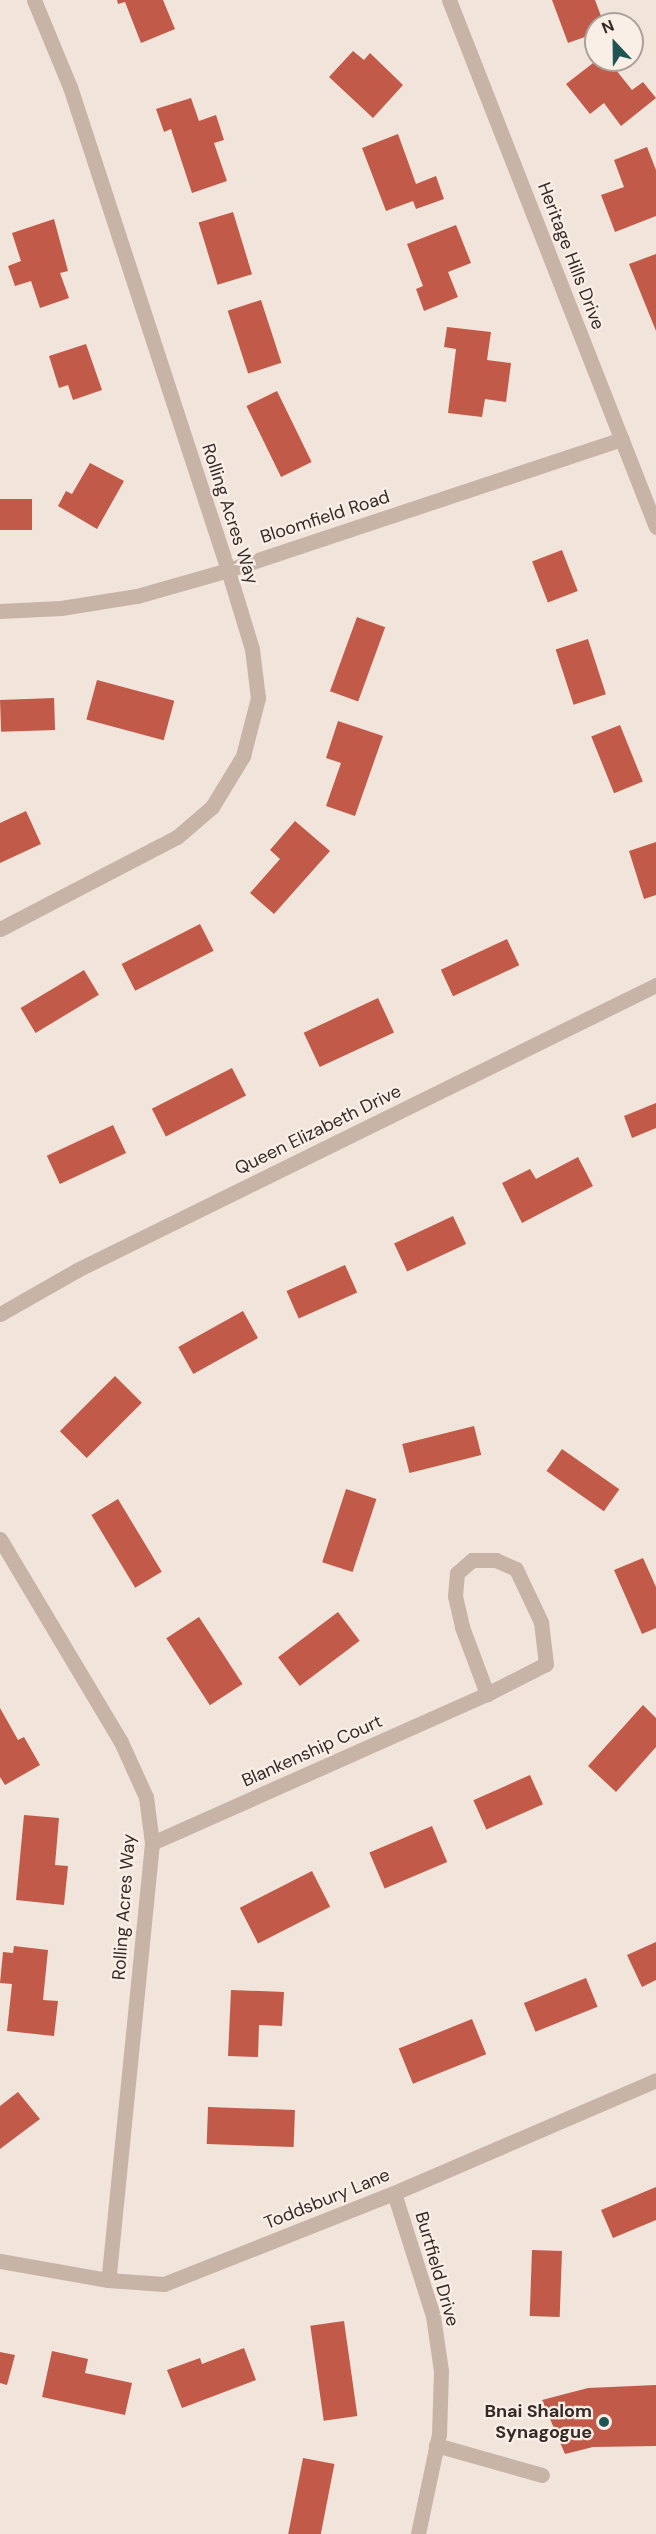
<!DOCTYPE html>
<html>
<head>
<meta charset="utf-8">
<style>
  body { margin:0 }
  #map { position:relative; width:656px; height:2534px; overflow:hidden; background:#f1e4db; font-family:"DM Sans",sans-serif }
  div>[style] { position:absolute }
  .building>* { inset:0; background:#c15a48; transform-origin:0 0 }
  .lane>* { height:15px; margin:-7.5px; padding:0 7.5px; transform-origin:7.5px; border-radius:7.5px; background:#c8b3a7 }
  .street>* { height:15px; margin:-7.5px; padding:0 7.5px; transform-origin:7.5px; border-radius:7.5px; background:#c8b3a7 }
  .dots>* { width:16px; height:16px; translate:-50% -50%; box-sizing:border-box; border:3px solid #f9efe7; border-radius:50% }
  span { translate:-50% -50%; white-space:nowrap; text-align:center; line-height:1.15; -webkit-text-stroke:4.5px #f9efe7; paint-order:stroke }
  .street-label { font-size:18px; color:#352a27 }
  .poi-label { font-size:18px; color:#352a27; font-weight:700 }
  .right { translate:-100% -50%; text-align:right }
  .north { position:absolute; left:584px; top:12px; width:60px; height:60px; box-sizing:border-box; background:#f9efe7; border:2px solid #aba09a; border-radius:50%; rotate:338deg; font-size:16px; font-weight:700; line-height:24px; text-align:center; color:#352a27 }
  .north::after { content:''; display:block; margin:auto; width:21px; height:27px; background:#1e5553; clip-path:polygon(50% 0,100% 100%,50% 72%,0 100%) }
</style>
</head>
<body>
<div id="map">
  <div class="building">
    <i style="clip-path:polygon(117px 0,163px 0,175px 29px,141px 43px,125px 2px,118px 4px)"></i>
    <i style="clip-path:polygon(552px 0,595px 0,604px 24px,596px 24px,596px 33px,568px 43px)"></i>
    <i style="clip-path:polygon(353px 51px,364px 60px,370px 53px,403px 85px,373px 118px,329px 77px)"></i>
    <i style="clip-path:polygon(597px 60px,608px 60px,632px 90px,643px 82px,656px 98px,621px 126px,604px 103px,590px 114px,566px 84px)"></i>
    <i style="clip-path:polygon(191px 98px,199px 121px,216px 115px,224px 140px,214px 143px,227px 181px,192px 193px,171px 129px,164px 132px,156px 109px)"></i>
    <i style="clip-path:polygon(398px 134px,416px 184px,436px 176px,444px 199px,416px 209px,413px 201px,386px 211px,362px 148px)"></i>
    <i style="clip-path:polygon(647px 147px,656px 170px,656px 216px,615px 232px,601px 195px,624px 187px,614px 160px)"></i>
    <i style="left:233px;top:212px;width:65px;height:36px;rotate:73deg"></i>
    <i style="clip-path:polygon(54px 219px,68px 271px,60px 273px,69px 298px,40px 308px,31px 281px,15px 286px,8px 266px,21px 261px,12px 233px)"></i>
    <i style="clip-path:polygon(456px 225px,471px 263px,448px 272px,458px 297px,424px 311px,416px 289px,423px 286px,407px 244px)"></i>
    <i style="clip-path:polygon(656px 254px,656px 331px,629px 264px)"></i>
    <i style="left:261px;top:300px;width:66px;height:35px;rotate:72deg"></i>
    <i style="clip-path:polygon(447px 327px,491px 332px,487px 360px,511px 363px,506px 402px,485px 399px,482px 417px,448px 413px,456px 349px,444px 347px)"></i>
    <i style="clip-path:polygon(86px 344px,102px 390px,73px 400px,68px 385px,59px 388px,49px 356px)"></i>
    <i style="left:277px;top:391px;width:79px;height:34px;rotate:64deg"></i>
    <i style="clip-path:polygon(90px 463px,124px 481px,97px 529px,58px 506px,66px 491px,72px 494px)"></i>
    <i style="left:0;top:499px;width:32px;height:31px"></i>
    <i style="left:562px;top:550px;width:44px;height:32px;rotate:69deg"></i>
    <i style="left:357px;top:617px;width:30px;height:79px;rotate:20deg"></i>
    <i style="left:588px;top:639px;width:58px;height:34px;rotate:72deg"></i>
    <i style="left:97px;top:680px;width:80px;height:41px;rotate:15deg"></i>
    <i style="left:54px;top:698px;width:32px;height:54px;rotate:88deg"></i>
    <i style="clip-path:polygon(338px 721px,383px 736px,355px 816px,326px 806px,341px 763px,326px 758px)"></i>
    <i style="left:620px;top:725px;width:61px;height:31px;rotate:68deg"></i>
    <i style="clip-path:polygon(26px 811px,41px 844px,0 863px,0 823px)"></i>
    <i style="clip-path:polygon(295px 821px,330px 851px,274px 914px,250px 893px,280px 859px,270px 850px)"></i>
    <i style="clip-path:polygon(656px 842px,656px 895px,644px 899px,629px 851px)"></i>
    <i style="left:200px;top:924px;width:30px;height:88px;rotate:63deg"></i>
    <i style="left:507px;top:939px;width:29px;height:73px;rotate:65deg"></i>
    <i style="left:84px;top:970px;width:29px;height:74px;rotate:59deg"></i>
    <i style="left:378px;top:998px;width:38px;height:82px;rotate:65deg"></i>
    <i style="left:232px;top:1068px;width:31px;height:90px;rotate:63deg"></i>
    <i style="clip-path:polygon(656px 1103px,656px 1128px,632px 1138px,624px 1116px)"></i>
    <i style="left:113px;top:1125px;width:31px;height:73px;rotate:65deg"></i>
    <i style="clip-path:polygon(578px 1157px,593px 1186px,522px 1223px,502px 1183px,530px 1169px,536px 1179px)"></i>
    <i style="left:453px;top:1216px;width:31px;height:65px;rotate:65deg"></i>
    <i style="left:345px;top:1265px;width:30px;height:64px;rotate:66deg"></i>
    <i style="left:243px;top:1311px;width:31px;height:74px;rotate:61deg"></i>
    <i style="left:115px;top:1376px;width:38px;height:78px;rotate:45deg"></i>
    <i style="left:474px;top:1426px;width:30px;height:74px;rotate:76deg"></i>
    <i style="left:562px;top:1449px;width:70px;height:27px;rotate:35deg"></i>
    <i style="left:346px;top:1489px;width:32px;height:77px;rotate:18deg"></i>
    <i style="left:118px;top:1499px;width:85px;height:31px;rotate:59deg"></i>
    <i style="clip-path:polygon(643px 1558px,656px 1587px,656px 1628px,642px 1634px,614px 1570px)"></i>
    <i style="left:338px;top:1612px;width:36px;height:75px;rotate:53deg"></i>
    <i style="left:199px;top:1617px;width:80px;height:39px;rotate:57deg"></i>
    <i style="clip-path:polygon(643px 1705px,656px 1718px,656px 1747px,616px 1792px,588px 1766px)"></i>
    <i style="clip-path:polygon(0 1708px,18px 1740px,24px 1737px,40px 1765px,5px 1785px,0 1777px)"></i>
    <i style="left:530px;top:1775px;width:32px;height:62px;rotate:66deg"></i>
    <i style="clip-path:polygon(24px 1815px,59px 1818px,55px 1865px,68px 1866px,64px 1905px,16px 1900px)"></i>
    <i style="left:432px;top:1826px;width:39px;height:68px;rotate:67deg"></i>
    <i style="left:312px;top:1871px;width:40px;height:81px;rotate:63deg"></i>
    <i style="clip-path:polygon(656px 1942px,656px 1980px,642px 1987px,627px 1955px)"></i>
    <i style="clip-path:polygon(14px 1946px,48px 1950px,43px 2000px,58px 2001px,54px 2036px,7px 2031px,12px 1984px,0 1983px,3px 1952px,13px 1953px)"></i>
    <i style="left:586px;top:1978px;width:31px;height:67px;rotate:68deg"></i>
    <i style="clip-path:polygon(231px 1990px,284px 1992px,282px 2026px,259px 2025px,258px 2057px,228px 2056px)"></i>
    <i style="left:472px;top:2019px;width:38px;height:79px;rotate:68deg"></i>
    <i style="clip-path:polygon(18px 2092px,40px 2119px,0 2149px,0 2106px)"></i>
    <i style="left:208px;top:2107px;width:87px;height:37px;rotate:2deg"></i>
    <i style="clip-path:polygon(656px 2187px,656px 2220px,613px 2238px,601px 2210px)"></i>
    <i style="left:532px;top:2250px;width:30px;height:66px;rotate:2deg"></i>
    <i style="left:344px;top:2321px;width:96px;height:34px;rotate:82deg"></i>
    <i style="clip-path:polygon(244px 2348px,256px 2380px,182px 2408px,167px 2370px,200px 2358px,202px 2364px)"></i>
    <i style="clip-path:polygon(52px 2351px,88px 2359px,85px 2373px,132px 2383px,125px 2415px,42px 2397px)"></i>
    <i style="clip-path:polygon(0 2352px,15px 2355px,7px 2385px,0 2383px)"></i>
    <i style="clip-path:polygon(656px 2385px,656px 2446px,593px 2447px,565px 2454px,542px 2400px,588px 2388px)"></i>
    <i style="left:303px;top:2458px;width:32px;height:78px;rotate:11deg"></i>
  </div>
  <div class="lane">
    <i style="left:436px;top:2445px;width:110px;rotate:15.8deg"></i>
  </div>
  <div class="street">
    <i style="left:449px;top:0;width:566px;rotate:68.56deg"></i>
    <i style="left:0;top:611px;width:61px;rotate:-2.8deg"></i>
    <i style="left:61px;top:608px;width:77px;rotate:-9deg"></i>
    <i style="left:137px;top:596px;width:95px;rotate:-15.9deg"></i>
    <i style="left:228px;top:570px;width:415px;rotate:-18.4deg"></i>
    <i style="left:0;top:929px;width:199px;rotate:-27.5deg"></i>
    <i style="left:177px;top:837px;width:46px;rotate:-40.6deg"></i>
    <i style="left:212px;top:807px;width:60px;rotate:-58.7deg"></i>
    <i style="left:243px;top:756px;width:60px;rotate:-75.5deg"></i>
    <i style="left:258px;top:698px;width:49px;rotate:-97deg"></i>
    <i style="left:252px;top:649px;width:83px;rotate:-106.9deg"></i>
    <i style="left:228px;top:570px;width:508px;rotate:-108.11deg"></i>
    <i style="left:70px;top:87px;width:94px;rotate:-112.5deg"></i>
    <i style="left:0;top:1314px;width:89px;rotate:-29.7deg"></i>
    <i style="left:77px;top:1270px;width:645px;rotate:-26.21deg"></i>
    <i style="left:0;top:1539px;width:236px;rotate:59.2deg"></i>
    <i style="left:121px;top:1742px;width:60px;rotate:65.6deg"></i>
    <i style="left:146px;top:1797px;width:46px;rotate:82.6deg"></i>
    <i style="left:152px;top:1843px;width:439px;rotate:95.7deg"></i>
    <i style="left:152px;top:1843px;width:367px;rotate:-24deg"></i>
    <i style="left:487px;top:1694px;width:66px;rotate:-27deg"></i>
    <i style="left:546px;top:1664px;width:42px;rotate:-96.8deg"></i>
    <i style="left:541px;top:1622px;width:59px;rotate:-115.3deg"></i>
    <i style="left:516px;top:1569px;width:22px;rotate:-156deg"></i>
    <i style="left:496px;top:1560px;width:24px;rotate:180deg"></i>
    <i style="left:472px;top:1560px;width:20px;rotate:139deg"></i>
    <i style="left:457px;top:1573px;width:23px;rotate:95deg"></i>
    <i style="left:455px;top:1596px;width:32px;rotate:77deg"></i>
    <i style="left:462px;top:1627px;width:72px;rotate:69.5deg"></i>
    <i style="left:394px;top:2193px;width:129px;rotate:72.4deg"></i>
    <i style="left:433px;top:2316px;width:56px;rotate:81.7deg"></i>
    <i style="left:441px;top:2371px;width:63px;rotate:91.8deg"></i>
    <i style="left:439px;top:2434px;width:102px;rotate:101.9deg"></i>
    <i style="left:0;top:2261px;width:110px;rotate:10deg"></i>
    <i style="left:108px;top:2280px;width:56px;rotate:4.1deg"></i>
    <i style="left:164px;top:2284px;width:247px;rotate:-21.6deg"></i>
    <i style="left:394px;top:2193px;width:285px;rotate:-23.3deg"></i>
  </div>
  <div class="dots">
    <i style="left:604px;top:2422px;background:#1e5553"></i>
  </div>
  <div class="street-label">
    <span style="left:571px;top:256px;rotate:69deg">Heritage Hills Drive</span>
    <span style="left:230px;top:514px;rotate:72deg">Rolling Acres Way</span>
    <span style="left:325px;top:517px;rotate:-18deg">Bloomfield Road</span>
    <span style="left:318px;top:1130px;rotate:-26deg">Queen Elizabeth Drive</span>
    <span style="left:312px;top:1751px;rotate:-24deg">Blankenship Court</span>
    <span style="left:124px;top:1907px;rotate:-86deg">Rolling Acres Way</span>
    <span style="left:327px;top:2199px;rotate:-22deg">Toddsbury Lane</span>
    <span style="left:437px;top:2269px;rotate:74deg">Burtfield Drive</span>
  </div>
  <div class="poi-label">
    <span class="right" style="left:592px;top:2422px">Bnai Shalom<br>Synagogue</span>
  </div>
  <div class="north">N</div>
</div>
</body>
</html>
